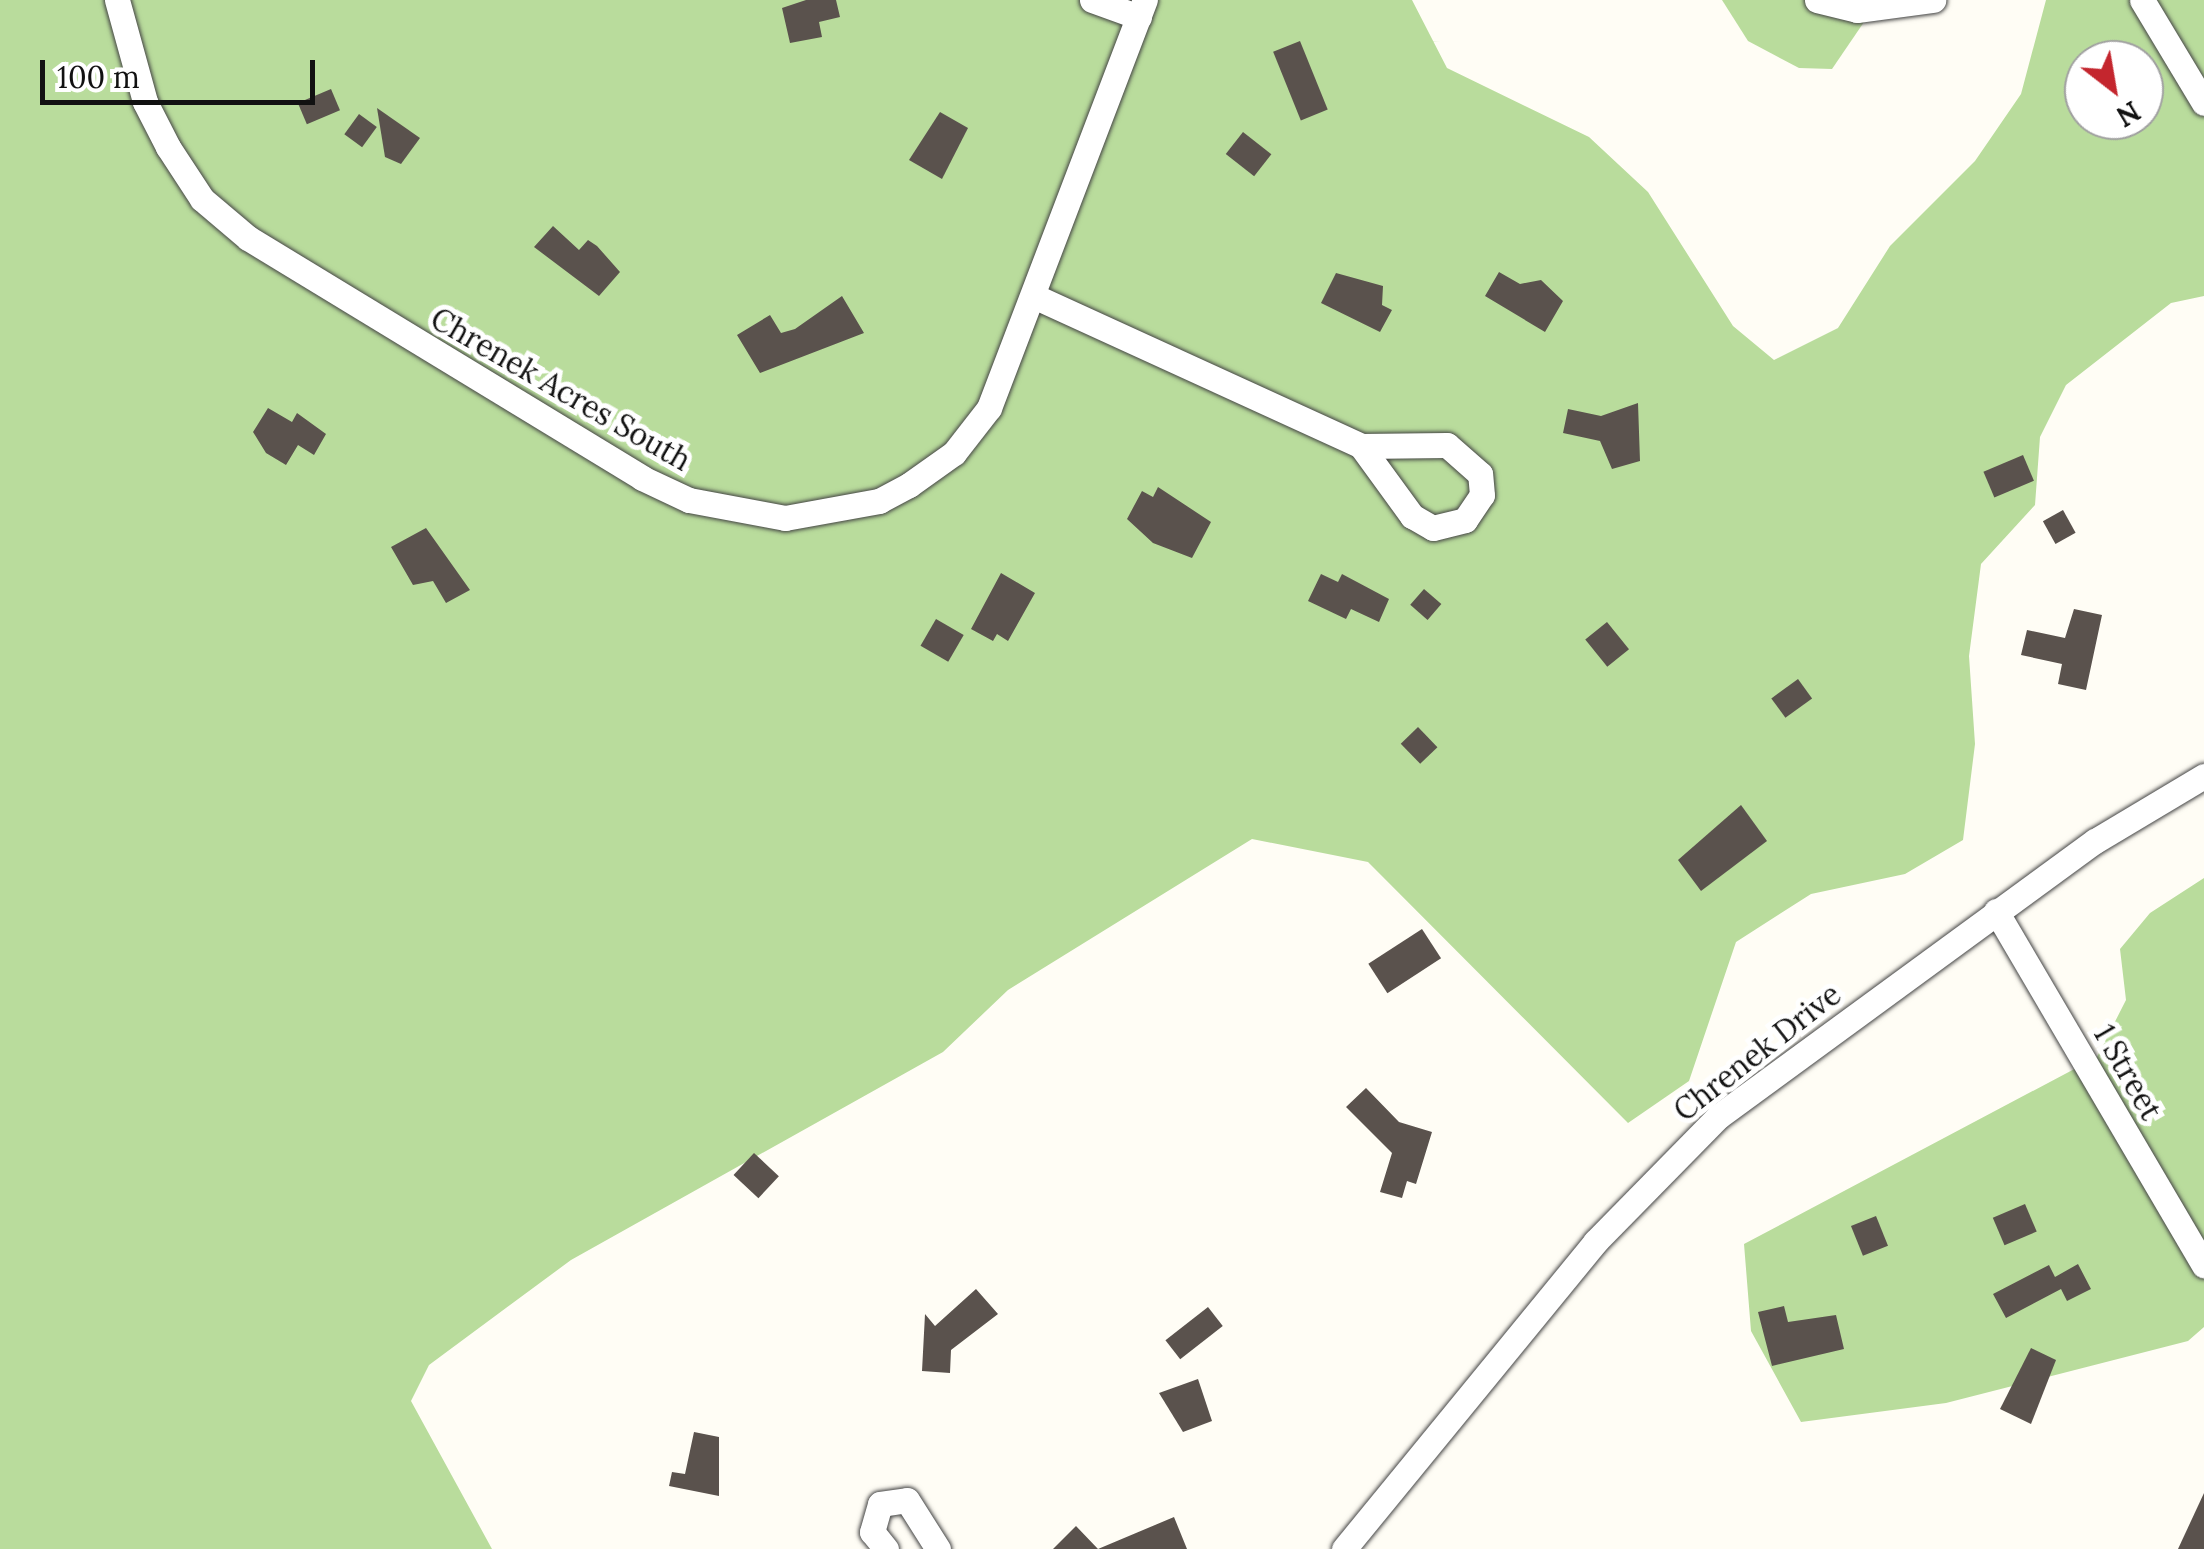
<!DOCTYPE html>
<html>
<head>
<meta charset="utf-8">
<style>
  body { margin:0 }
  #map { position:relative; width:2204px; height:1549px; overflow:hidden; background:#fffdf5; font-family:Lora,serif }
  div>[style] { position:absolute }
  .forest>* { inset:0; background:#b9dc9c }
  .building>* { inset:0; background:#5a524d; transform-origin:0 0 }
  .roads { filter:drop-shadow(0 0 2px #444) drop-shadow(0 0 2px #444) }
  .minor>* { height:25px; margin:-12.5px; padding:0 12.5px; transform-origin:12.5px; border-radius:12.5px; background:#fff }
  span { translate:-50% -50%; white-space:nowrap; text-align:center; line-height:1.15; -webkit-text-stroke:10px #fff; paint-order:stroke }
  .street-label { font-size:30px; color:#111 }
  .north { position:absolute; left:2064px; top:40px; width:100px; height:100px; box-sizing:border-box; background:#fff; border:2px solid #a0a0a0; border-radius:50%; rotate:149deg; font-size:28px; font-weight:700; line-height:40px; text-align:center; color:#111 }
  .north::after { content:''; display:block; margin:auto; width:35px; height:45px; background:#c4262e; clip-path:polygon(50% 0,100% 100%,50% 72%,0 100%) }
  .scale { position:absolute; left:40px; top:60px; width:275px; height:45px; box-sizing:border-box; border:5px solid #111; border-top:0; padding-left:12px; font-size:30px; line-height:35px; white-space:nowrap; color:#111; -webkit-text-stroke:8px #fff; paint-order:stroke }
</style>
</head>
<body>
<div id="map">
  <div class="forest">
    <i style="clip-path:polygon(evenodd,0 0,1412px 0,1447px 68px,1589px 137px,1648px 192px,1733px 326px,1774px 360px,1838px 328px,1890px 246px,1975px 161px,2021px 94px,2046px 0,2204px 0,2204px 296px,2171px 303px,2066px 385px,2040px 437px,2035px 505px,1981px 564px,1969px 656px,1975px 744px,1963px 840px,1905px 874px,1811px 894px,1736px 942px,1689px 1081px,1628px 1123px,1368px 862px,1252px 839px,1008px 990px,943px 1052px,571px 1260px,429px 1365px,411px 1401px,492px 1549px,0 1549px,0 0,2084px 60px,2144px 60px,2144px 120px,2084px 120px,2084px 60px)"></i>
    <i style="clip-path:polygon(1722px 0,1879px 0,1832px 69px,1799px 68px,1748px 41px)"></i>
    <i style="clip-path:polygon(2204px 878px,2204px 1327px,2188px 1341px,1946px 1403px,1801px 1422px,1751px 1331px,1744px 1244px,2097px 1057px,2126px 1000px,2120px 949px,2150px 913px)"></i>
  </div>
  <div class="building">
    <i style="clip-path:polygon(806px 0,836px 0,840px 17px,819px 22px,822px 37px,790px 43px,782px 8px)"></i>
    <i style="left:1300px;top:41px;width:74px;height:29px;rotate:68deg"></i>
    <i style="left:331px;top:89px;width:23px;height:36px;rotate:67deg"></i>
    <i style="clip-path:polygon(377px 108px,420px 138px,401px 164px,385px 157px)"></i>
    <i style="clip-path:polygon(940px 112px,968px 128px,942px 179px,909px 160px)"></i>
    <i style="left:359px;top:114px;width:22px;height:25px;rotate:36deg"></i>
    <i style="left:1243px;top:132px;width:36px;height:28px;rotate:38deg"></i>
    <i style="clip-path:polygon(553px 226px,579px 250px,588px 240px,597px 246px,620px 272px,599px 296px,534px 247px)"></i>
    <i style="clip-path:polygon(1499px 272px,1520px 284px,1541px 280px,1563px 301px,1545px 332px,1485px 296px)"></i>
    <i style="clip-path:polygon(1336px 273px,1383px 286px,1382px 305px,1392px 310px,1380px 332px,1321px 303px)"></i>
    <i style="clip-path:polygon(842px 296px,864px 333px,760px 373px,737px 335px,770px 315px,781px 333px,795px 329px)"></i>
    <i style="clip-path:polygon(1638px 403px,1640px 461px,1612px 469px,1600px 441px,1563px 433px,1568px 409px,1601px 416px)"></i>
    <i style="clip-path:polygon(268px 408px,292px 422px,297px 413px,326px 434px,314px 455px,298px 445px,286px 465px,266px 453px,253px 432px)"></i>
    <i style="left:2023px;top:455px;width:28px;height:43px;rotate:67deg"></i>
    <i style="clip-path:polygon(1158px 487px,1211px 522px,1192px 558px,1153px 543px,1127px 519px,1142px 491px,1153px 497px)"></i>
    <i style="left:2063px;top:510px;width:26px;height:23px;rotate:61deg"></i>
    <i style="clip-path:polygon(426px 528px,470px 590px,446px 603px,433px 581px,413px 585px,391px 547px)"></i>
    <i style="clip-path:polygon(1001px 573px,1035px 593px,1008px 641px,997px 634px,993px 641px,971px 629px)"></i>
    <i style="clip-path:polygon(1321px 574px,1338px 582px,1342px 574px,1389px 599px,1379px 622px,1351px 609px,1346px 619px,1308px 601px)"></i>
    <i style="left:1424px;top:589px;width:23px;height:21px;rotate:41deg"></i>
    <i style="clip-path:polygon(2074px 609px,2102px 615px,2086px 690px,2058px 684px,2062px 664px,2021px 655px,2027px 630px,2065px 638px)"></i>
    <i style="left:936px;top:619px;width:32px;height:31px;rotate:30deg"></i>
    <i style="left:1607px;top:622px;width:35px;height:28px;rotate:51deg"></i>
    <i style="left:1798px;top:679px;width:24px;height:33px;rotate:54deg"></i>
    <i style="left:1418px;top:727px;width:28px;height:24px;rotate:46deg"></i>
    <i style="clip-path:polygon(1741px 805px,1767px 841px,1701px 891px,1678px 860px)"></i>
    <i style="left:1422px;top:929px;width:35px;height:64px;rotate:57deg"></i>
    <i style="clip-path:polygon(1366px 1088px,1399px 1122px,1432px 1132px,1416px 1184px,1407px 1181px,1402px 1198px,1380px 1192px,1392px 1153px,1346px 1107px)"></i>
    <i style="left:754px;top:1153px;width:34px;height:30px;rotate:43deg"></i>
    <i style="left:2025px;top:1204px;width:30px;height:35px;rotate:67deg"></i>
    <i style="left:1876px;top:1216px;width:32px;height:27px;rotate:68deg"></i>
    <i style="clip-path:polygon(2078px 1264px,2091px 1289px,2067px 1301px,2061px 1289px,2006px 1318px,1993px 1294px,2049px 1265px,2055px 1277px)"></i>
    <i style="clip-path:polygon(976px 1289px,998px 1314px,951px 1350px,950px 1373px,922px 1371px,925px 1314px,935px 1326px)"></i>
    <i style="clip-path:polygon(1784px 1306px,1788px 1322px,1836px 1315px,1844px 1349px,1772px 1366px,1758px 1312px)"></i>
    <i style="left:1208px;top:1307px;width:24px;height:54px;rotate:52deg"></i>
    <i style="clip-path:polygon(2031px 1348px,2056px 1360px,2031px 1424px,2000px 1409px)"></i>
    <i style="clip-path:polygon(1198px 1379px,1212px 1421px,1183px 1432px,1159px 1393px)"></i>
    <i style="clip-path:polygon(694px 1432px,719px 1437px,719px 1496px,669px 1486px,672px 1472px,685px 1474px)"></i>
    <i style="clip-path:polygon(2204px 1493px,2204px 1549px,2178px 1549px)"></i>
    <i style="clip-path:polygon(1174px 1517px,1187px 1549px,1053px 1549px,1076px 1526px,1098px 1549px)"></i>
  </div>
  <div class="roads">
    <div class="minor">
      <i style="left:117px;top:0;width:106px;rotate:74.6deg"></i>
      <i style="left:145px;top:102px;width:51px;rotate:62.9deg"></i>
      <i style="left:168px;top:147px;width:62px;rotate:56.8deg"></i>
      <i style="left:202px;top:199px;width:60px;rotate:40.3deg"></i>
      <i style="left:248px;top:238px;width:461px;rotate:31.3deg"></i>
      <i style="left:642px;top:478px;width:52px;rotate:25.1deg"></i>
      <i style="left:689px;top:500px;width:98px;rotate:10.6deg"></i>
      <i style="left:785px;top:518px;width:96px;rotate:-10.3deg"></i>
      <i style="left:879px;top:501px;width:34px;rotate:-28deg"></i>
      <i style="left:909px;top:485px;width:55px;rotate:-35.4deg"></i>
      <i style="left:954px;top:453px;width:57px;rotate:-52.1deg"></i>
      <i style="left:989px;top:408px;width:437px;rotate:-69.1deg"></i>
      <i style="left:1092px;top:0;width:50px;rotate:19.9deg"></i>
      <i style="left:1817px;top:0;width:41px;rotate:14deg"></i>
      <i style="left:1857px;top:10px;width:77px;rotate:-7.5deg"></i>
      <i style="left:2142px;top:0;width:120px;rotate:59deg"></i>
      <i style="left:1036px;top:297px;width:358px;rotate:24.6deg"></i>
      <i style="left:1361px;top:446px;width:87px;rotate:53.9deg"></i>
      <i style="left:1412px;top:516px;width:24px;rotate:30deg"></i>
      <i style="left:1433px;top:528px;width:33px;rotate:-14deg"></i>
      <i style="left:1465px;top:520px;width:30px;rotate:-56deg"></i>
      <i style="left:1482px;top:495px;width:21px;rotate:-95deg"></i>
      <i style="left:1480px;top:474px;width:44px;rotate:-138.7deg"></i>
      <i style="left:1447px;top:445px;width:86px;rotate:179.3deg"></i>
      <i style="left:1996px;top:911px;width:411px;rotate:59.6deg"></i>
      <i style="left:886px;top:1549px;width:22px;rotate:-129deg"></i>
      <i style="left:872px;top:1532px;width:29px;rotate:-74deg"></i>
      <i style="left:880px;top:1504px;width:27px;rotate:-8deg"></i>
      <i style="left:907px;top:1500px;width:58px;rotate:57.7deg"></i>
      <i style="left:1344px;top:1549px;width:397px;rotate:-50.7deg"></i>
      <i style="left:1595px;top:1242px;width:177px;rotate:-45.5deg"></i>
      <i style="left:1719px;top:1116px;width:466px;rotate:-36.2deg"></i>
      <i style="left:2095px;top:841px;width:127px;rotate:-30.8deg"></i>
    </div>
  </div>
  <div class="street-label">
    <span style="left:561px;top:389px;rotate:30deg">Chrenek Acres South</span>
    <span style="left:1757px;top:1052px;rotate:-38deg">Chrenek Drive</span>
    <span style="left:2128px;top:1072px;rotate:60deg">1 Street</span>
  </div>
  <div class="north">N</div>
  <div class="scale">100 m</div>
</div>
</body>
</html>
